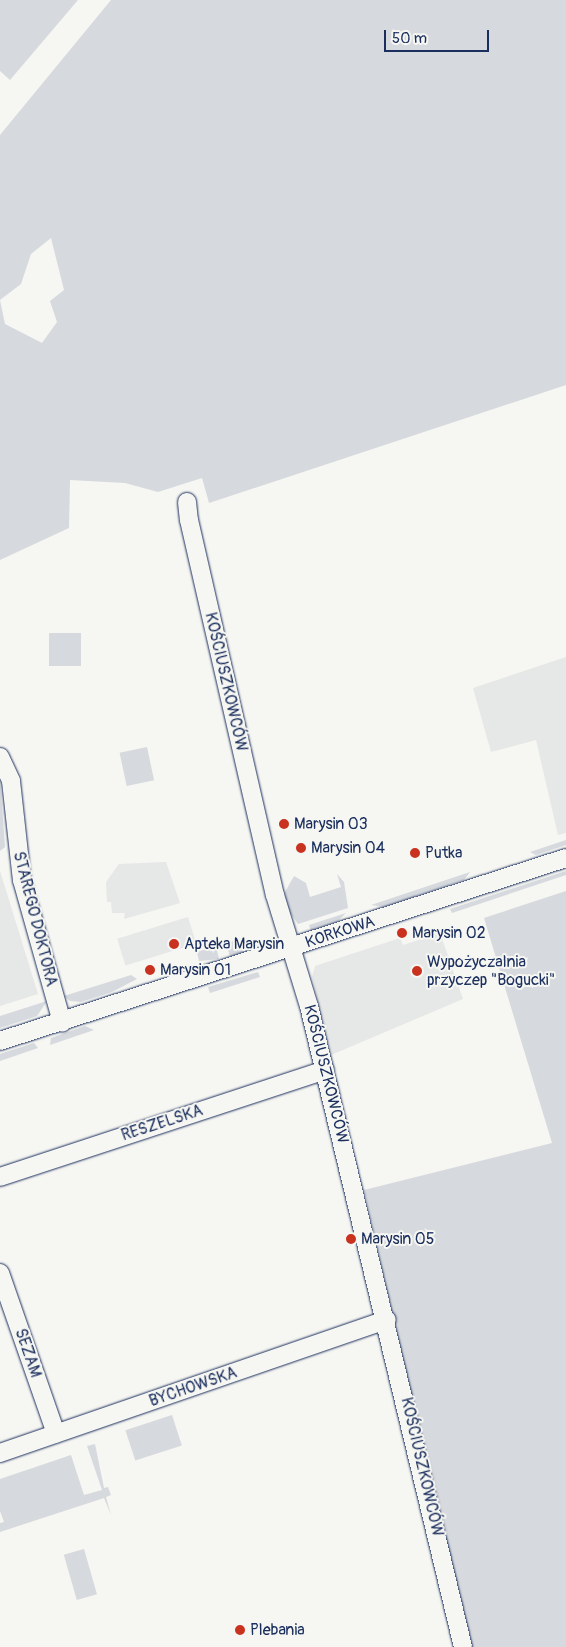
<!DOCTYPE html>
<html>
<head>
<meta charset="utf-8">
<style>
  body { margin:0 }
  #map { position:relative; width:566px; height:1647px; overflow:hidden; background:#f6f6f2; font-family:Pangolin,sans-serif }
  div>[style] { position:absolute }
  .built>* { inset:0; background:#e6e7e7; transform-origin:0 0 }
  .green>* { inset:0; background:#d6d9dd; transform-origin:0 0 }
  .roads { filter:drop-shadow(0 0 1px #1b2f5e) drop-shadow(0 0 1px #1b2f5e) }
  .minor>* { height:18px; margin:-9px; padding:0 9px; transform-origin:9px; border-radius:9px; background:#f6f6f2 }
  .dots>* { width:14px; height:14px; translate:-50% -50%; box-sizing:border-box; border:2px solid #f6f6f2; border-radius:50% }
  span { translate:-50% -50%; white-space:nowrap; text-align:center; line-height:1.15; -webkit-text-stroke:4px #f6f6f2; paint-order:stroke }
  .street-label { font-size:16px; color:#1b2f5e }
  .poi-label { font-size:16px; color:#1b2f5e }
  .left { translate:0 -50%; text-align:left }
  .scale { position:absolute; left:384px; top:30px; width:105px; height:22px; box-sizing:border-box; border:2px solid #1b2f5e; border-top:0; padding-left:6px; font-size:15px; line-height:18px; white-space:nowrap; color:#1b2f5e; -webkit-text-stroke:4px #f6f6f2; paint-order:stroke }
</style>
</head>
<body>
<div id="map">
  <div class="built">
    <i style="clip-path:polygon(566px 657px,566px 833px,558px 835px,536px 740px,491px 752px,473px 688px)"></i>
    <i style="clip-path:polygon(166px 862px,180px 903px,124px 919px,125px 913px,112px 913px,111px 902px,107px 902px,106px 882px,119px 864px)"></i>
    <i style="clip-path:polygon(0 871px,38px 994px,0 1006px)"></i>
    <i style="left:188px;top:917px;width:28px;height:74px;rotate:73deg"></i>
    <i style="clip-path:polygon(440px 933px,463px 999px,331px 1055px,312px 977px,315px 966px,400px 938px,403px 945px)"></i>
  </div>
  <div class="green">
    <i style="clip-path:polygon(0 0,78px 0,10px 80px,0 71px)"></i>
    <i style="clip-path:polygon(111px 0,566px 0,566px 385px,209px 503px,202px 478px,158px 492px,125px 483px,70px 480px,69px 528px,0 560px,0 300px,5px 324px,42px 343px,57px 322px,50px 301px,64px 290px,51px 238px,31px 254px,21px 284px,0 300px,0 135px)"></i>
    <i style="left:49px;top:633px;width:32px;height:33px"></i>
    <i style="left:147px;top:747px;width:34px;height:28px;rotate:78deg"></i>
    <i style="clip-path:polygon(0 777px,5px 847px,0 851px)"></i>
    <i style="clip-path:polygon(566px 840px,566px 845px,536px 855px,530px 852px)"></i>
    <i style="clip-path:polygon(566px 871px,566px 875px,452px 913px,450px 909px)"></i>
    <i style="clip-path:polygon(470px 872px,464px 880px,384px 907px,371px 905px)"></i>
    <i style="clip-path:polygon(337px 874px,344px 882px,348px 908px,298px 924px,291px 914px,287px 915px,285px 892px,294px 876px,306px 883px,310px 897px,341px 887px)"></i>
    <i style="clip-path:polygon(566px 891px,566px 1647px,470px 1647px,364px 1190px,552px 1143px,484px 918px)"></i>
    <i style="clip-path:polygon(346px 913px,337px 922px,311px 931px,309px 925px)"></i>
    <i style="clip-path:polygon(244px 938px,250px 950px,230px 957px,226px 943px)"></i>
    <i style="clip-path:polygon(216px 946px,219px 959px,199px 961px,197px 952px)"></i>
    <i style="clip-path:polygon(258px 972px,260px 977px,210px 993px,208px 987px)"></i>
    <i style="clip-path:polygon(131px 975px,137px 979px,112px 992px,81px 1002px,70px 1001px,64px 996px)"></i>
    <i style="clip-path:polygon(47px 1001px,37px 1016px,0 1028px,0 1016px)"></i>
    <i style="clip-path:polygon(85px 1026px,94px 1030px,50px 1045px,51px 1038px)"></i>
    <i style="clip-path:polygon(34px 1043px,38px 1048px,0 1061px,0 1054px)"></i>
    <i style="left:172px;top:1415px;width:32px;height:49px;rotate:72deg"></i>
    <i style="clip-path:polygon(95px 1444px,104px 1488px,108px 1487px,111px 1495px,106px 1497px,111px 1515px,104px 1498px,0 1532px,0 1523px,4px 1522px,0 1511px,0 1479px,71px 1455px,84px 1495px,102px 1490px,87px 1446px)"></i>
    <i style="left:84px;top:1549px;width:47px;height:21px;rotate:74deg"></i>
  </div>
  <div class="roads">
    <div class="minor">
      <i style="left:187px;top:502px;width:18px;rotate:84deg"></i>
      <i style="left:189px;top:520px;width:385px;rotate:77.1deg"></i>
      <i style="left:275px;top:895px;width:116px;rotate:73deg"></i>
      <i style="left:309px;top:1006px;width:659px;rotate:76.49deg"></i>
      <i style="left:0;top:757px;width:26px;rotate:65deg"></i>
      <i style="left:11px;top:781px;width:100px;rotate:83.7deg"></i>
      <i style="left:22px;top:880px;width:148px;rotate:74.3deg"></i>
      <i style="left:0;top:1041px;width:595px;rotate:-17.92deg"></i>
      <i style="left:0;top:1177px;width:342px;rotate:-18.2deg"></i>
      <i style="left:0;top:1273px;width:170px;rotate:70.8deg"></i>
      <i style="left:0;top:1453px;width:409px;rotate:-19deg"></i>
    </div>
  </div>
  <div class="dots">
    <i style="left:284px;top:824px;background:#c8321e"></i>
    <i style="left:301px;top:848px;background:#c8321e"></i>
    <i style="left:415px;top:853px;background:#c8321e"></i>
    <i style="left:402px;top:933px;background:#c8321e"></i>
    <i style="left:174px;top:944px;background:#c8321e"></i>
    <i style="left:150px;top:970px;background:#c8321e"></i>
    <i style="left:417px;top:971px;background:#c8321e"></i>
    <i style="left:351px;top:1239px;background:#c8321e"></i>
    <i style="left:240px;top:1630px;background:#c8321e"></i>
  </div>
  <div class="street-label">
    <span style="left:226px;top:682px;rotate:77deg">KOŚCIUSZKOWCÓW</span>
    <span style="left:35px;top:919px;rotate:76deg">STAREGO DOKTORA</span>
    <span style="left:340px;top:932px;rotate:-18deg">KORKOWA</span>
    <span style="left:326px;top:1074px;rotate:76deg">KOŚCIUSZKOWCÓW</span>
    <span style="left:162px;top:1123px;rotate:-18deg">RESZELSKA</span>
    <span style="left:28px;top:1353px;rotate:71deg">SEZAM</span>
    <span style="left:193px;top:1387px;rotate:-19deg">BYCHOWSKA</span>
    <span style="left:422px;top:1467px;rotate:77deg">KOŚCIUSZKOWCÓW</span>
  </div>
  <div class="poi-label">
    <span class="left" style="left:294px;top:824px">Marysin 03</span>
    <span class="left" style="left:311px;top:848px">Marysin 04</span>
    <span class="left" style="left:425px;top:853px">Putka</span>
    <span class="left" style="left:412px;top:933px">Marysin 02</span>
    <span class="left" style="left:184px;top:944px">Apteka Marysin</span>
    <span class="left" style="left:427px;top:971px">Wypożyczalnia<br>przyczep "Bogucki"</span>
    <span class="left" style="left:160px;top:970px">Marysin 01</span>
    <span class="left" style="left:361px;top:1239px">Marysin 05</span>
    <span class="left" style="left:250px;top:1630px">Plebania</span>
  </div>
  <div class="scale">50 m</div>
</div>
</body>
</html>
